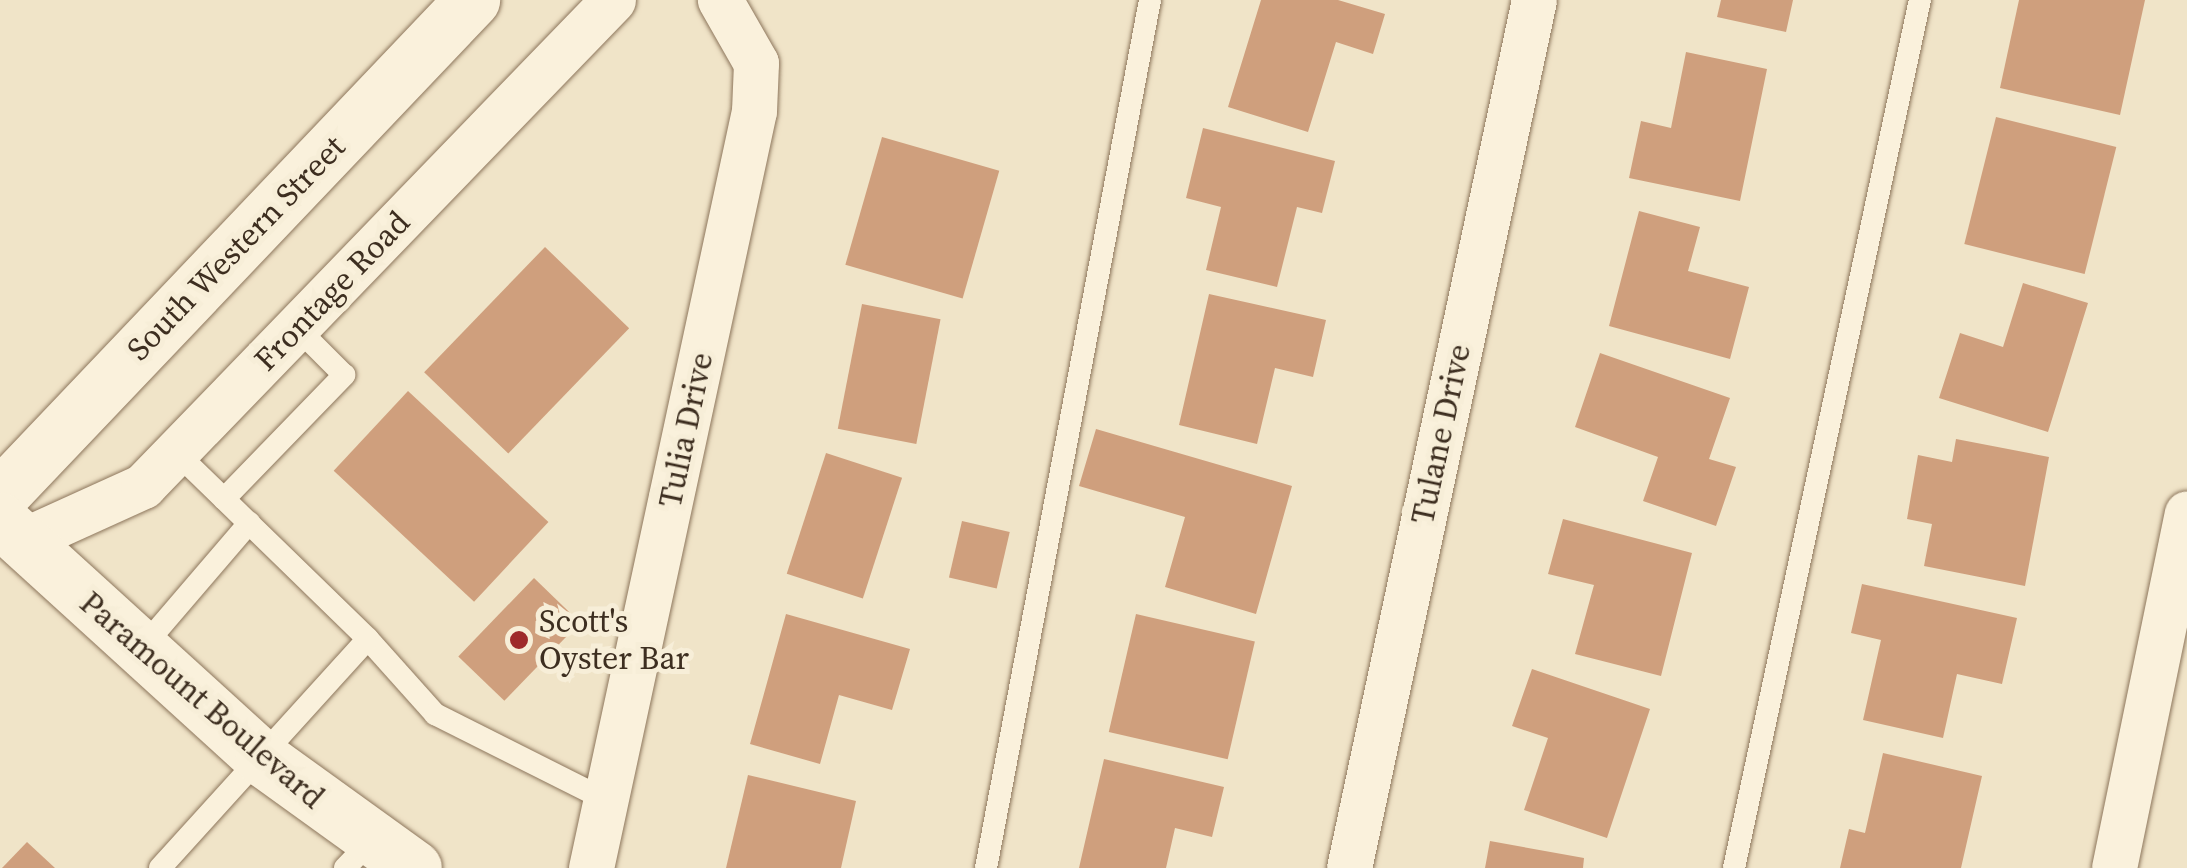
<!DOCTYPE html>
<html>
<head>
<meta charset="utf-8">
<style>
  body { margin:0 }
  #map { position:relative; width:2187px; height:868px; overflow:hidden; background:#f0e4c8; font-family:"Source Serif 4",serif }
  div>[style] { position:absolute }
  .building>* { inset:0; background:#cf9f7d; transform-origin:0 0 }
  .roads { filter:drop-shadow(0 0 2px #8d765c) drop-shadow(0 0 2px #8d765c) }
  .service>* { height:22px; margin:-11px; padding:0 11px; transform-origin:11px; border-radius:11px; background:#faf1dc }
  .minor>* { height:45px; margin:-22.5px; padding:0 22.5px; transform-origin:22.5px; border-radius:22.5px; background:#faf1dc }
  .secondary>* { height:55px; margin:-27.5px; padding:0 27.5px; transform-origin:27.5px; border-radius:27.5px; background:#faf1dc }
  .dots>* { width:28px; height:28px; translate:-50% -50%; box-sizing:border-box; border:5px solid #f7eed8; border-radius:50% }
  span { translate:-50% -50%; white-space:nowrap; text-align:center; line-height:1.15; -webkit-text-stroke:10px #f7eed8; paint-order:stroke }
  .street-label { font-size:32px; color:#3d2e20 }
  .poi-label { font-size:32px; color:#3d2e20 }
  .left { translate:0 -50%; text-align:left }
</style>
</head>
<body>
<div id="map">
  <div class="building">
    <i style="clip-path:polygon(1261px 0,1338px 0,1385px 14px,1373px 54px,1336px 42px,1308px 132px,1228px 107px)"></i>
    <i style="clip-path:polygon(1721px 0,1793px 0,1786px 32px,1717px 17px)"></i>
    <i style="clip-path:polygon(2019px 0,2145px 0,2120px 115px,2000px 88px)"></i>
    <i style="clip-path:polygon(1686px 52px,1767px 69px,1740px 201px,1629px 178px,1641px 121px,1671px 128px)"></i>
    <i style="left:1996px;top:117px;width:124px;height:131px;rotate:14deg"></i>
    <i style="clip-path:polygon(1203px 128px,1335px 161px,1322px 213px,1297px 207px,1277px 287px,1206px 270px,1221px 207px,1186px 198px)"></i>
    <i style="left:882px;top:137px;width:122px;height:133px;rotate:16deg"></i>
    <i style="clip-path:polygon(1639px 211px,1700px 227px,1688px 271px,1749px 287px,1730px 359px,1609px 326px)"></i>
    <i style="left:545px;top:247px;width:117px;height:174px;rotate:44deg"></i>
    <i style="clip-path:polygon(2023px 283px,2088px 303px,2048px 432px,1939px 398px,1960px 333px,2003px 347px)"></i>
    <i style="clip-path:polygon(1209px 294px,1326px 320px,1313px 377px,1275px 368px,1257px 444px,1179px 425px)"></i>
    <i style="left:862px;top:304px;width:80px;height:127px;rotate:11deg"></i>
    <i style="clip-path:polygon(1600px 353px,1730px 398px,1709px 459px,1736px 467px,1716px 526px,1643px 501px,1658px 457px,1575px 427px)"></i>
    <i style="left:408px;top:391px;width:192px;height:109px;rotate:43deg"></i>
    <i style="clip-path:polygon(1096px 429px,1292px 486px,1256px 614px,1165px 587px,1185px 517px,1079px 486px)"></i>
    <i style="clip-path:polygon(1956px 439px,2049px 457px,2025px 586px,1924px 566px,1932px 524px,1907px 519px,1918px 455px,1952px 462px)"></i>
    <i style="left:826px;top:453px;width:80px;height:127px;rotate:18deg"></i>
    <i style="clip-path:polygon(1563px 519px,1692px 553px,1661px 676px,1575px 654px,1594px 585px,1548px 574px)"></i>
    <i style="left:962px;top:521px;width:49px;height:58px;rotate:13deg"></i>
    <i style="left:534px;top:578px;width:64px;height:109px;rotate:44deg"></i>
    <i style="clip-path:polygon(1862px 584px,2017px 618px,2002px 684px,1957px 674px,1943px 738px,1863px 720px,1881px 640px,1851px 633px)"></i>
    <i style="clip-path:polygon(786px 614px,910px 649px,892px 710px,839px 695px,820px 764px,750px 744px)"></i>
    <i style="left:1136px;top:614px;width:122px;height:121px;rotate:13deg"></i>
    <i style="clip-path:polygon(1532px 669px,1650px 709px,1607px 838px,1524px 810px,1548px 738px,1512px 726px)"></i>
    <i style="clip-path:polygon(1883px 753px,1982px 776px,1961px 868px,1840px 868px,1849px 829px,1865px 833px)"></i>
    <i style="clip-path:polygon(1104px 759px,1224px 787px,1212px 837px,1175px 828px,1166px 868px,1079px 868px)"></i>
    <i style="clip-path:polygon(748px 775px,856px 801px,841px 868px,726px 868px)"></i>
    <i style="clip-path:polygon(1490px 841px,1584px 858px,1583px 868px,1485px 868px)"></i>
    <i style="clip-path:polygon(27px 842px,55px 868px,2px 868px)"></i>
  </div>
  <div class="roads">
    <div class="service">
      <i style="left:224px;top:499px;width:173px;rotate:-45.9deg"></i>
      <i style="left:344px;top:375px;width:66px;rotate:-135deg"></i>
      <i style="left:368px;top:639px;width:101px;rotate:48.2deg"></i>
      <i style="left:435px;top:714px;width:191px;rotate:26.7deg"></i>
      <i style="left:142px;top:648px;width:165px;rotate:-49.4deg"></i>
      <i style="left:160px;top:868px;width:309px;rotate:-47.8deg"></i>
      <i style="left:368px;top:639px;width:268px;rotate:-135.8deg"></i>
      <i style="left:345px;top:868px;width:37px;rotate:-46deg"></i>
      <i style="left:986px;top:868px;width:883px;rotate:-79.3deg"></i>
      <i style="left:1734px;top:868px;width:888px;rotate:-77.91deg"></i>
    </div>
    <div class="minor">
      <i style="left:22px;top:541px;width:133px;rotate:-24.4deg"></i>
      <i style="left:143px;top:486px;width:676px;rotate:-45.96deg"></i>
      <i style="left:591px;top:868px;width:774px;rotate:-77.85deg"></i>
      <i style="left:754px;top:111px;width:48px;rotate:-87.6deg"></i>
      <i style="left:756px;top:63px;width:73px;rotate:-119.7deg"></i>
      <i style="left:1349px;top:868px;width:887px;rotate:-77.97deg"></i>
      <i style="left:2114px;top:868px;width:362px;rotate:-78.4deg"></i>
    </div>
    <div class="secondary">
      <i style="left:0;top:496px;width:685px;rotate:-46.42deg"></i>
      <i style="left:0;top:520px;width:355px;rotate:42.3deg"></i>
      <i style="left:263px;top:759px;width:186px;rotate:35.8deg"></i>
    </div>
  </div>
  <div class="dots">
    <i style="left:519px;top:640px;background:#9e2a2b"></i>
  </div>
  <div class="street-label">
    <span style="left:236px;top:248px;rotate:-46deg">South Western Street</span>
    <span style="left:332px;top:291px;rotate:-46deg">Frontage Road</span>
    <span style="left:686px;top:430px;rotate:-78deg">Tulia Drive</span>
    <span style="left:1441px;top:434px;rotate:-78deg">Tulane Drive</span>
    <span style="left:202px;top:700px;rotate:41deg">Paramount Boulevard</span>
  </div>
  <div class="poi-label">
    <span class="left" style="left:539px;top:640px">Scott's<br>Oyster Bar</span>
  </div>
</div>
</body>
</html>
